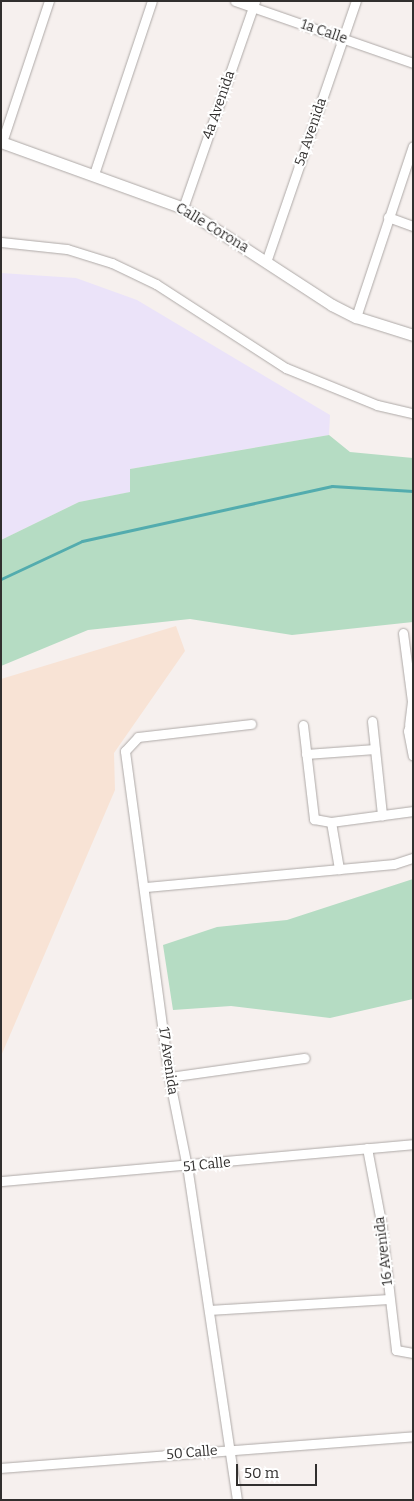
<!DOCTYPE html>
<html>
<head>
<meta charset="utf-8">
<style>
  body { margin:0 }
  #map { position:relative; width:414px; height:1501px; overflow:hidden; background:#f6f0ee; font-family:Bitter,serif }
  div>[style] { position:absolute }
  .commercial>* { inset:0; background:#f8e3d5 }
  .industrial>* { inset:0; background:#ebe3f9 }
  .green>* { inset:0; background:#b5dcc3 }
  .stream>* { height:3px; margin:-1.5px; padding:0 1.5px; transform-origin:1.5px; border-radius:1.5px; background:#53acae }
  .roads { filter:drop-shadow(0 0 1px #aea9a7) drop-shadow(0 0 1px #aea9a7) }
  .minor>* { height:9px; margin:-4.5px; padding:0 4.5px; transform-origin:4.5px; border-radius:4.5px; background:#fff }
  .tertiary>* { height:11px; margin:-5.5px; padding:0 5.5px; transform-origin:5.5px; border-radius:5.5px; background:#fff }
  span { translate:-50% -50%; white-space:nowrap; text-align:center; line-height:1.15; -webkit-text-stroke:4px #fff; paint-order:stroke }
  .street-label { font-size:14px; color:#312f2e }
  .frame { position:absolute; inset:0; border:2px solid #312f2e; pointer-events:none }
  .scale { position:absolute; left:236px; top:1464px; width:81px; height:22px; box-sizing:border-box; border:2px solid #312f2e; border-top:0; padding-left:6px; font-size:15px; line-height:18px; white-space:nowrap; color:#312f2e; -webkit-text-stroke:4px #fff; paint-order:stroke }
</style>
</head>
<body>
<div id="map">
  <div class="commercial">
    <i style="clip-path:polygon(176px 626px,185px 651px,114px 753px,115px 790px,1px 1056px,1px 679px)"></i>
  </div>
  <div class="industrial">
    <i style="clip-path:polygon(1px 273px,76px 278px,137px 300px,330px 415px,329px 435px,130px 469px,131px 492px,79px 502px,1px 540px)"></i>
  </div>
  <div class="green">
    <i style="clip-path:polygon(329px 435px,350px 452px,413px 458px,413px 622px,292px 635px,190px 619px,88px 630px,1px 666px,1px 540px,79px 502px,130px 492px,130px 469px)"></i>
    <i style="clip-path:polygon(413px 879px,413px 999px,330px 1018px,231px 1006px,173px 1010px,163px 945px,217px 927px,287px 920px)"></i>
  </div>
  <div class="stream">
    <i style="left:1px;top:579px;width:89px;rotate:-25.1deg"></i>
    <i style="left:82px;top:541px;width:256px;rotate:-12.4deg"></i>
    <i style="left:332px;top:486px;width:81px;rotate:3.5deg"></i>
  </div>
  <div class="roads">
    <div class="minor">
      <i style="left:235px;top:1px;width:188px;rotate:19.2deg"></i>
      <i style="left:2px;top:142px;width:149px;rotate:-71.6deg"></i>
      <i style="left:94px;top:174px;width:182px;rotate:-71.5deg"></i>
      <i style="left:183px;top:208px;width:219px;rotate:-70.8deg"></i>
      <i style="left:388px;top:217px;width:27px;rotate:20deg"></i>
      <i style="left:1px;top:242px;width:66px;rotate:6.1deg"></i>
      <i style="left:67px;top:249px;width:47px;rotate:17.3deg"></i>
      <i style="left:112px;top:263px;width:49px;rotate:25.5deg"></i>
      <i style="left:156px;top:284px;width:155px;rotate:32.9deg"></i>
      <i style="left:286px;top:368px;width:98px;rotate:22.1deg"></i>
      <i style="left:377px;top:405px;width:37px;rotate:13deg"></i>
      <i style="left:266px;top:262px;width:276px;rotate:-71deg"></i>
      <i style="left:356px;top:317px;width:180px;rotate:-71.6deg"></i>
      <i style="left:403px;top:633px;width:69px;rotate:82.5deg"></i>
      <i style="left:412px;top:701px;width:23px;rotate:97deg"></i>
      <i style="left:411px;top:720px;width:11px;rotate:105deg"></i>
      <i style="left:408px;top:731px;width:25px;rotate:79deg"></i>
      <i style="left:372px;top:721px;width:95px;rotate:83.9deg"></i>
      <i style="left:303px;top:725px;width:95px;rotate:83.3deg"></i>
      <i style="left:314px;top:819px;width:17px;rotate:10deg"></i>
      <i style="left:331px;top:822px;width:83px;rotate:-7.6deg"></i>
      <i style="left:306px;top:754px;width:69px;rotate:-4.1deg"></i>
      <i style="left:331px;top:822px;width:48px;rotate:80.3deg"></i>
      <i style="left:146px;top:887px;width:249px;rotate:-5.3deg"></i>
      <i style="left:394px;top:864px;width:20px;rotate:-18deg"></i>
      <i style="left:169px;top:1077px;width:137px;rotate:-8deg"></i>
      <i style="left:367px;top:1148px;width:75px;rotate:79.3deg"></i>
      <i style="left:381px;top:1222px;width:129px;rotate:83.3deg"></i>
      <i style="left:396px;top:1350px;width:17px;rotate:10deg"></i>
      <i style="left:1px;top:1181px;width:414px;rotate:-5.1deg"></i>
      <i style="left:209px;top:1310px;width:180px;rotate:-3.5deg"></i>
      <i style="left:1px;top:1468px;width:413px;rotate:-4.4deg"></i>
      <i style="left:237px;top:1500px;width:337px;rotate:-98.5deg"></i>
      <i style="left:187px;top:1167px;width:92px;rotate:-101.3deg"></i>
      <i style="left:169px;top:1077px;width:329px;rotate:-97.7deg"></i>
      <i style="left:125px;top:751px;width:19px;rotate:-47deg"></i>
      <i style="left:138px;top:737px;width:114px;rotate:-6.6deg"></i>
    </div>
    <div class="tertiary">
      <i style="left:1px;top:142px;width:194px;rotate:19.9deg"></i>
      <i style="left:183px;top:208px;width:178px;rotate:33.1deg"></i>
      <i style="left:332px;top:305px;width:27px;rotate:27deg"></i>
      <i style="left:356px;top:317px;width:60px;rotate:17.5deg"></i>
    </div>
  </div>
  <div class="street-label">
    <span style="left:324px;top:32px;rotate:19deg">1a Calle</span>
    <span style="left:219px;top:105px;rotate:-71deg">4a Avenida</span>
    <span style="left:311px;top:132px;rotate:-71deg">5a Avenida</span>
    <span style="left:212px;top:228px;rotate:31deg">Calle Corona</span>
    <span style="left:168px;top:1061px;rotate:82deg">17 Avenida</span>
    <span style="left:207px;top:1165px;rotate:-6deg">51 Calle</span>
    <span style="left:384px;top:1251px;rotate:-97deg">16 Avenida</span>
    <span style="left:192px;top:1453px;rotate:-5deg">50 Calle</span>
  </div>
  <div class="frame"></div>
  <div class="scale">50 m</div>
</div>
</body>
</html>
